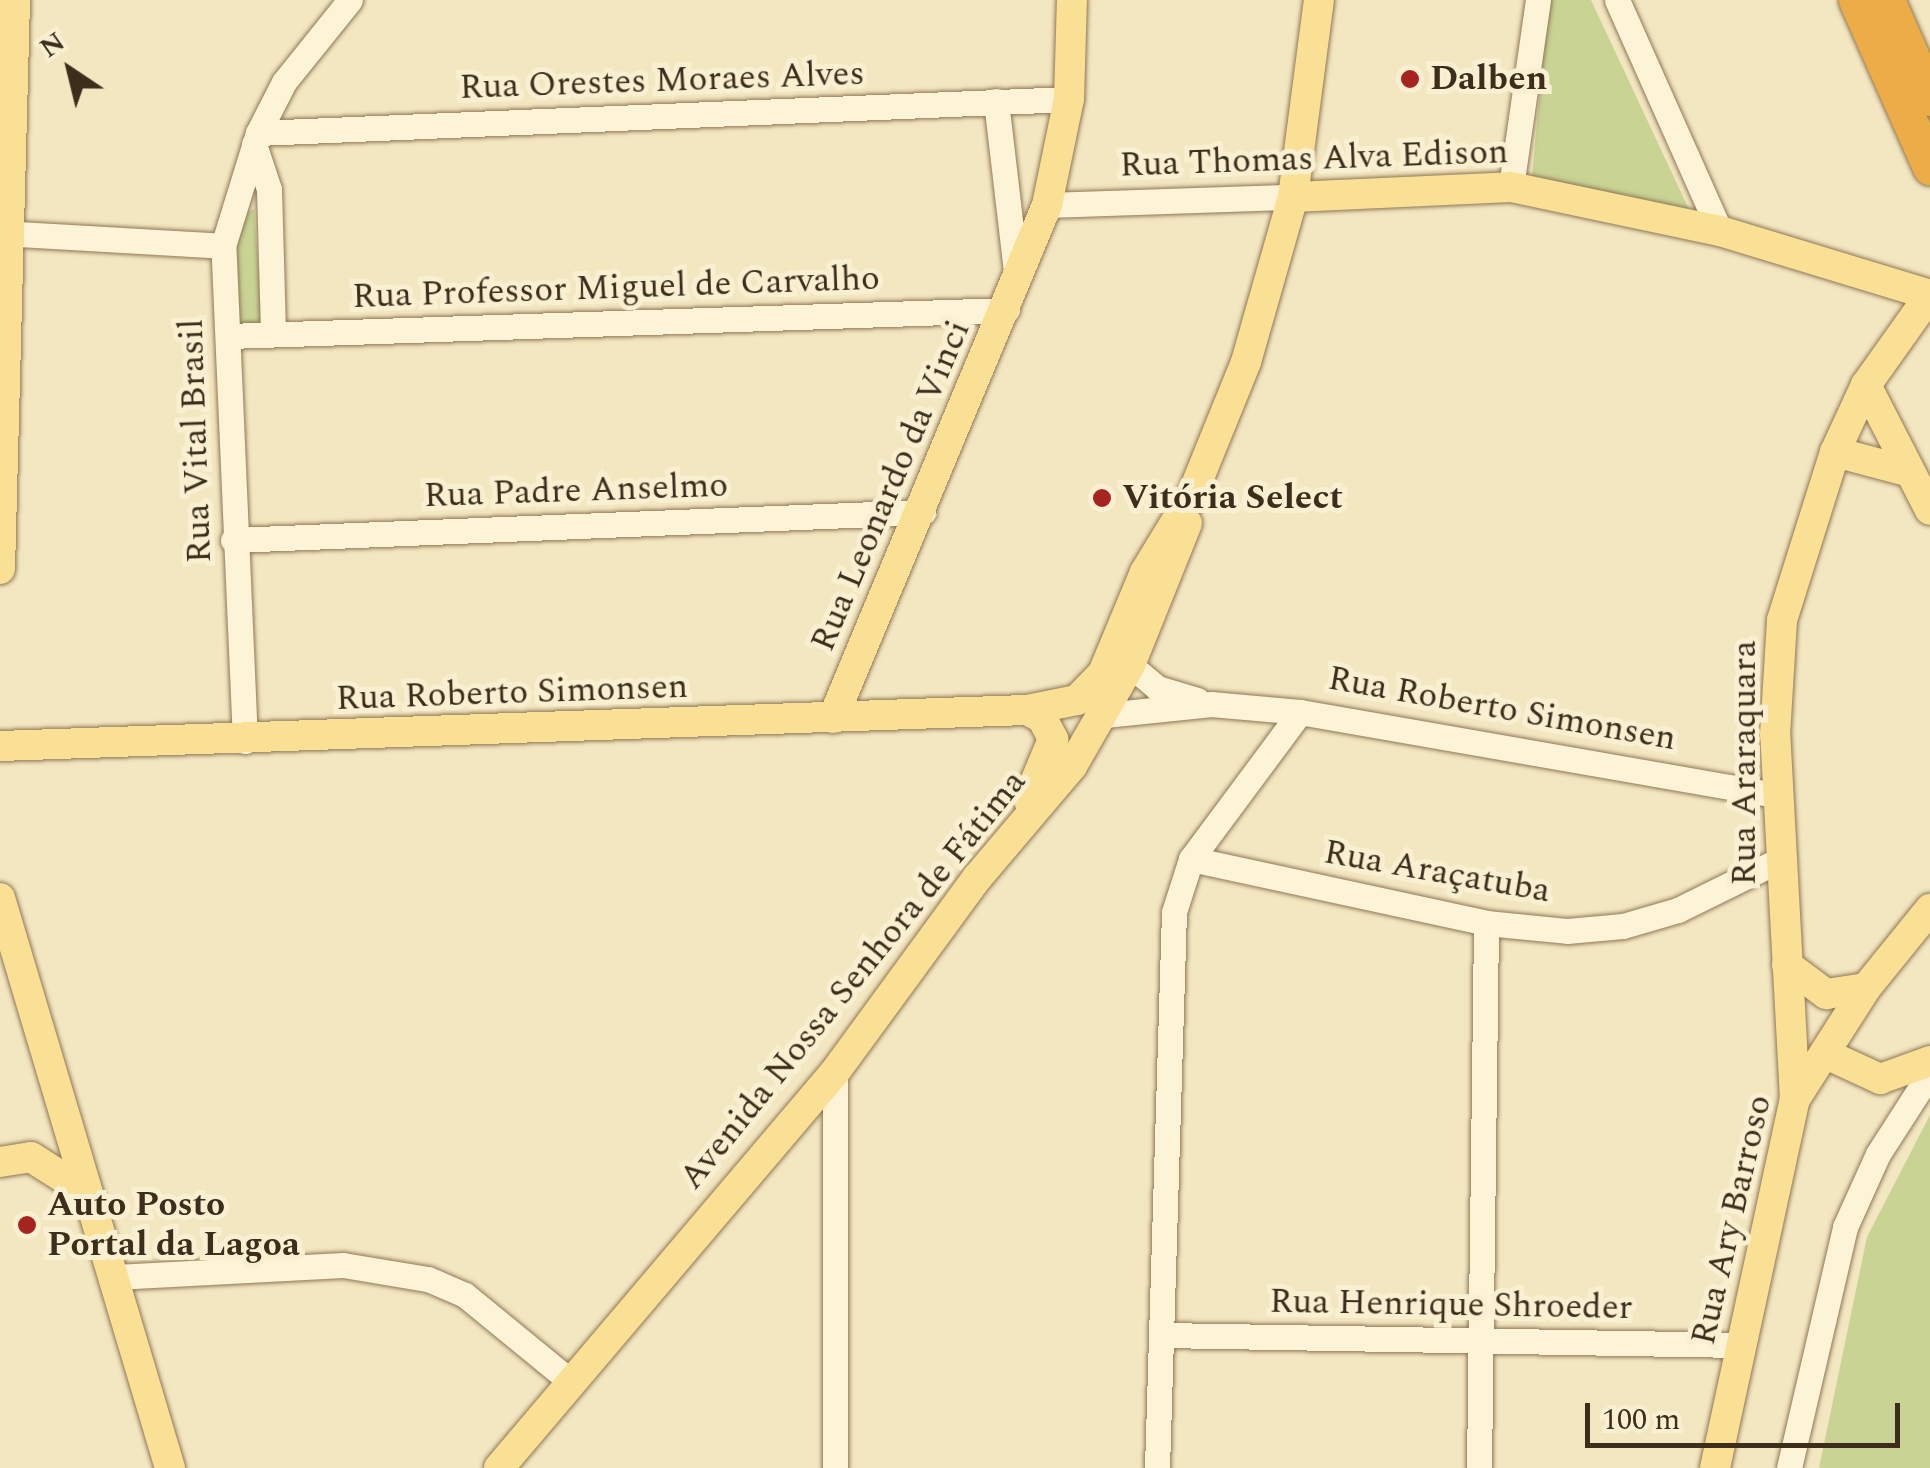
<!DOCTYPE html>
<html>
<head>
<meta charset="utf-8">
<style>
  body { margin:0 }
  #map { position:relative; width:1930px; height:1468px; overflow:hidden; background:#f3e7c1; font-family:Spectral,serif }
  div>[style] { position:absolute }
  .green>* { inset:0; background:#c8d394 }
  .roads { filter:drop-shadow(0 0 2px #8f7756) drop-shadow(0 0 2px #8f7756) }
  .minor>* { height:25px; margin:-12.5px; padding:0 12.5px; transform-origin:12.5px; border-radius:12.5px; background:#fdf3d6 }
  .major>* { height:30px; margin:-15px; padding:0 15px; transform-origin:15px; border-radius:15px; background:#fae095 }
  .highway>* { height:35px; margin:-17.5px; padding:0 17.5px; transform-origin:17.5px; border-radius:17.5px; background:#ecac48 }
  .dots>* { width:28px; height:28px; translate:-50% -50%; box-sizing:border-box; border:5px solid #f9f0d2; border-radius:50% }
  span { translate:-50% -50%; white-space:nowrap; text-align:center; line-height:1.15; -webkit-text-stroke:10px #f9f0d2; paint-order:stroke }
  .poi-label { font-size:35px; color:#3d2e1c; font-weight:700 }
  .left { translate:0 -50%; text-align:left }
  .street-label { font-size:35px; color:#3d2e1c }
  .north { position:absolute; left:20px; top:20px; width:100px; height:100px; -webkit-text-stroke:8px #f9f0d2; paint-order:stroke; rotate:325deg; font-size:28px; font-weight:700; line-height:40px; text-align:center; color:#3d2e1c }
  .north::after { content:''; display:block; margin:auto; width:35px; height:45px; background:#3d2e1c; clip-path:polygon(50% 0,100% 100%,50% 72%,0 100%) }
  .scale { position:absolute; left:1585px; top:1403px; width:315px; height:45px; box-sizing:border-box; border:5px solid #3d2e1c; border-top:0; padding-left:12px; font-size:30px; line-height:35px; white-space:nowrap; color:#3d2e1c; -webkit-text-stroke:8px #f9f0d2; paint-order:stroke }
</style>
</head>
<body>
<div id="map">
  <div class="green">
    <i style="clip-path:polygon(1548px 0,1591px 0,1693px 218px,1532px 177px)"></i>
    <i style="clip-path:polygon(254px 209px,262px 321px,258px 327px,234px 328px,230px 245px,241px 215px)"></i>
    <i style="clip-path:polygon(1930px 1115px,1930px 1468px,1819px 1468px,1867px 1237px)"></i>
  </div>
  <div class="roads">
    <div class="minor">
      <i style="left:1617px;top:0;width:253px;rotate:66deg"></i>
      <i style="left:996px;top:101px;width:180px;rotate:83.3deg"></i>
      <i style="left:258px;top:133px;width:812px;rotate:-2.4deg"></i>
      <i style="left:254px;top:144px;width:47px;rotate:71.6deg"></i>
      <i style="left:269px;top:189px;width:145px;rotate:88.4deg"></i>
      <i style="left:1511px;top:187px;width:189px;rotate:-81.8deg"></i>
      <i style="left:1047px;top:205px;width:246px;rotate:-1.9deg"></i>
      <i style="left:0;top:233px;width:223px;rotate:3.3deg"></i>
      <i style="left:228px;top:336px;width:779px;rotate:-1.91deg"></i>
      <i style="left:233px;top:540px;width:691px;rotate:-2.32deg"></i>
      <i style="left:1130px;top:665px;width:35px;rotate:40deg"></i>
      <i style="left:1157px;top:688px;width:42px;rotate:16.7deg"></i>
      <i style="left:1105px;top:715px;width:107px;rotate:-5.9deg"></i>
      <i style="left:1211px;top:704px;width:89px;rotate:5.1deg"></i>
      <i style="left:1300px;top:712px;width:486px;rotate:9.9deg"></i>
      <i style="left:245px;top:741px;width:495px;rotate:-92.5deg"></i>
      <i style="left:223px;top:246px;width:118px;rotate:-72.8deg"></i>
      <i style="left:258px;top:133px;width:57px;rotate:-63deg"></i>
      <i style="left:284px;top:82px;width:105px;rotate:-51.2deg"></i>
      <i style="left:1191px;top:859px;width:302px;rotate:12.2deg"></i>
      <i style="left:1486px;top:923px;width:81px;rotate:5.6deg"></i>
      <i style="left:1567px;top:931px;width:56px;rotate:-5.1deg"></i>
      <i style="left:1623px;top:926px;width:57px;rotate:-16.2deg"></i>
      <i style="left:1678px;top:910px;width:113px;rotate:-26.3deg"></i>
      <i style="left:115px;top:1277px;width:228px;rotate:-3deg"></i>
      <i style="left:343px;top:1265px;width:86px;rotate:9.4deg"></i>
      <i style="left:428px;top:1279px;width:40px;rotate:23.4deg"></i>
      <i style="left:465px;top:1295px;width:136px;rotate:39.3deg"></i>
      <i style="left:1162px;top:1335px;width:578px;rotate:0.99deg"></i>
      <i style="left:835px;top:1468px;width:396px;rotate:-90deg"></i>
      <i style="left:1157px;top:1468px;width:556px;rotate:-88.25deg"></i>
      <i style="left:1174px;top:912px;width:56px;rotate:-72.2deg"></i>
      <i style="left:1191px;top:859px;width:183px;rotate:-53.4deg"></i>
      <i style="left:1479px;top:1468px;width:545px;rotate:-89.26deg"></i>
      <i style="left:1789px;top:1468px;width:247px;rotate:-76.9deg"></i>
      <i style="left:1845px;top:1227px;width:80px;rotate:-65.7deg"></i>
      <i style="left:1878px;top:1154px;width:96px;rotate:-57.3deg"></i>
    </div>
    <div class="major">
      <i style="left:1293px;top:197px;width:218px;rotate:-2.6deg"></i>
      <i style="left:1511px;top:187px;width:214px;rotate:11.9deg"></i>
      <i style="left:1720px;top:231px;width:220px;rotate:16.9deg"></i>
      <i style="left:1866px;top:385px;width:140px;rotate:62.9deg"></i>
      <i style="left:1835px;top:452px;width:74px;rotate:14.8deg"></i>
      <i style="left:0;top:569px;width:569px;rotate:-88.49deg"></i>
      <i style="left:1027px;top:710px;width:17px;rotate:28deg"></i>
      <i style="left:1042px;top:718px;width:24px;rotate:62deg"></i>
      <i style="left:1053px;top:739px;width:65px;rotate:112.6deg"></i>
      <i style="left:833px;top:718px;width:556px;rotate:-67.36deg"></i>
      <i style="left:1047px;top:205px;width:108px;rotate:-78.3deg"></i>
      <i style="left:1069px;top:99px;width:99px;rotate:-88.3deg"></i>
      <i style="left:0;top:746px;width:1028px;rotate:-2.01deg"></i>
      <i style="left:1027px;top:710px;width:51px;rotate:-11.3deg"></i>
      <i style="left:1077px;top:700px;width:37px;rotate:-46deg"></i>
      <i style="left:1103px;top:673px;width:109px;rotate:-67.4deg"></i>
      <i style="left:1145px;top:572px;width:90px;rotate:-58.6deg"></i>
      <i style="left:1192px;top:495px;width:144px;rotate:-67.9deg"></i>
      <i style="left:1246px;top:362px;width:172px;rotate:-74.1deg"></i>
      <i style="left:1293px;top:197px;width:199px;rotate:-82.5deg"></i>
      <i style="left:0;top:898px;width:595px;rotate:73.39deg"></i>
      <i style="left:1787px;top:965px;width:49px;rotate:36.6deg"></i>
      <i style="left:1826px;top:994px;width:40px;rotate:-8.5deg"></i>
      <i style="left:1826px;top:1054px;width:60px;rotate:24.8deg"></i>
      <i style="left:1880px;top:1079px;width:53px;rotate:-19.8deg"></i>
      <i style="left:1795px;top:1099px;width:365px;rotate:-93.1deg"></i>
      <i style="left:1775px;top:735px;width:115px;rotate:-86.5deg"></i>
      <i style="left:1782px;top:620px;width:176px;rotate:-72.5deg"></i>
      <i style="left:1835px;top:452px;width:74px;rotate:-65.2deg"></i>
      <i style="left:1866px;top:385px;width:110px;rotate:-54.6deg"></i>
      <i style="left:0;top:1162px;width:31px;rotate:-9deg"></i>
      <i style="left:31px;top:1157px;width:65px;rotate:32.5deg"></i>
      <i style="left:499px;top:1468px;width:519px;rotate:-49.69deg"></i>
      <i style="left:835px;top:1072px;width:240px;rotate:-53.8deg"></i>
      <i style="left:977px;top:878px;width:147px;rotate:-49.7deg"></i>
      <i style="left:1072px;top:766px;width:116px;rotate:-60.1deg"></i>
      <i style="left:1130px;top:665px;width:153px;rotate:-68.1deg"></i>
      <i style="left:1715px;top:1468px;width:378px;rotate:-77.8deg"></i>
      <i style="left:1795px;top:1099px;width:132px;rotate:-57.4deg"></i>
      <i style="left:1866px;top:988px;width:102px;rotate:-51deg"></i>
    </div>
    <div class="highway">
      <i style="left:1856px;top:0;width:183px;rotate:66.1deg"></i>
      <i style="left:1887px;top:0;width:107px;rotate:66.3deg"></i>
    </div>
  </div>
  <div class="dots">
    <i style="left:1410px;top:79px;background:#a6241f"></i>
    <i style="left:1102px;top:498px;background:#a6241f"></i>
    <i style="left:27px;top:1225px;background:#a6241f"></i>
  </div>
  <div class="poi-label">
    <span class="left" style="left:1430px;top:79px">Dalben</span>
    <span class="left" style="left:1122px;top:498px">Vitória Select</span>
    <span class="left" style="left:47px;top:1225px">Auto Posto<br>Portal da Lagoa</span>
  </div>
  <div class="street-label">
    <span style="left:662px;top:81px;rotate:-2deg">Rua Orestes Moraes Alves</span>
    <span style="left:1314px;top:159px;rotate:-2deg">Rua Thomas Alva Edison</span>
    <span style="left:616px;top:288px;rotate:-2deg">Rua Professor Miguel de Carvalho</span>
    <span style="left:196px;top:441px;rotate:-92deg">Rua Vital Brasil</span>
    <span style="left:891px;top:486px;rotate:-67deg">Rua Leonardo da Vinci</span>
    <span style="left:576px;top:491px;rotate:-2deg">Rua Padre Anselmo</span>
    <span style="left:512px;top:693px;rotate:-2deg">Rua Roberto Simonsen</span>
    <span style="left:1502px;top:709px;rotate:10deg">Rua Roberto Simonsen</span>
    <span style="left:1745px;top:763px;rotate:-90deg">Rua Araraquara</span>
    <span style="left:1437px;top:872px;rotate:10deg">Rua Araçatuba</span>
    <span style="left:853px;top:980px;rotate:-51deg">Avenida Nossa Senhora de Fátima</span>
    <span style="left:1732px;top:1220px;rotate:-77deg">Rua Ary Barroso</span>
    <span style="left:1451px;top:1305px;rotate:1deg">Rua Henrique Shroeder</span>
  </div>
  <div class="north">N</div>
  <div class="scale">100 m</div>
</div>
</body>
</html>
